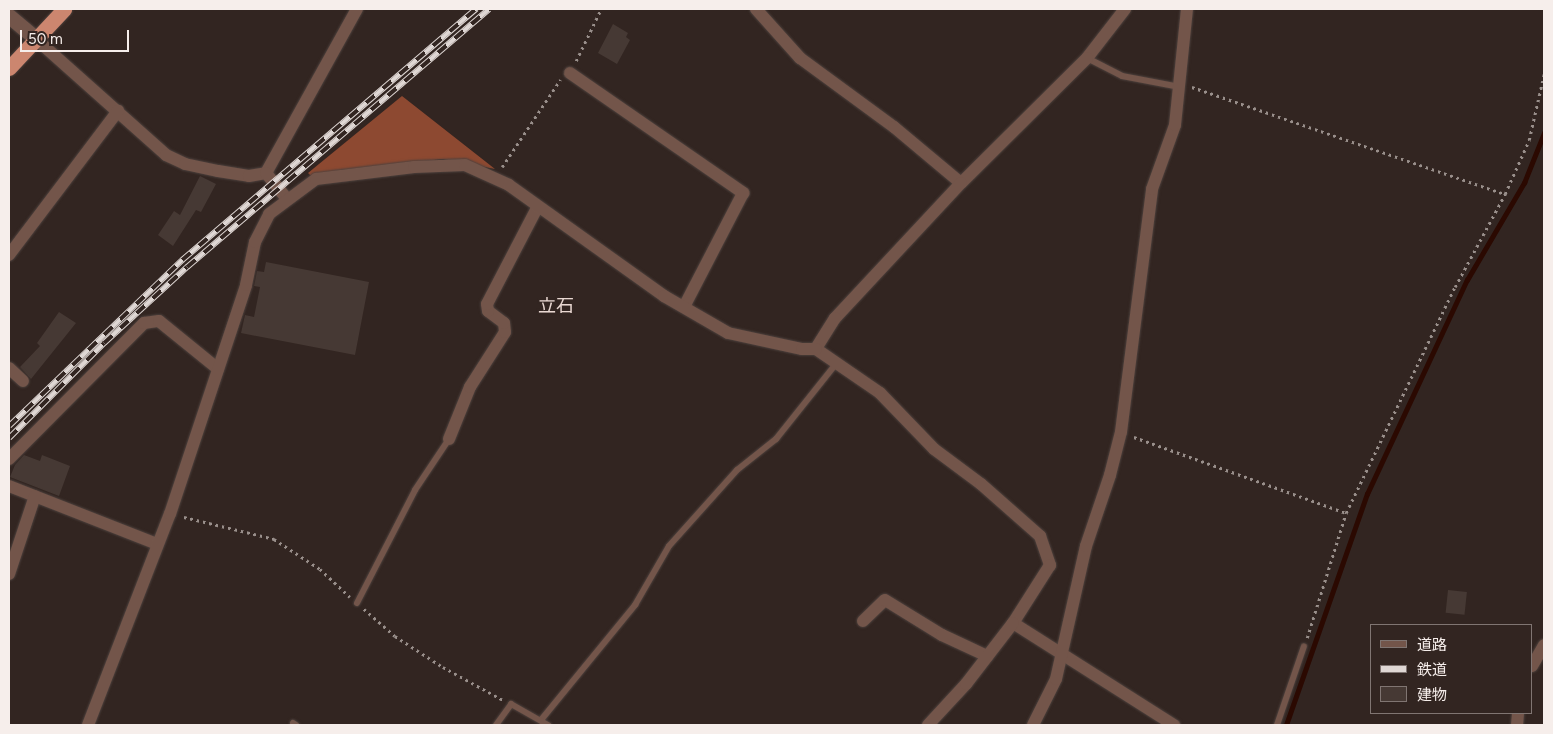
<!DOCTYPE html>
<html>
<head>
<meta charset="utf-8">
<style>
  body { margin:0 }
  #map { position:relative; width:1553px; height:734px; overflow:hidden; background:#322521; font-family:Figtree,"Noto Sans JP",sans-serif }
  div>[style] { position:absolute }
  .forest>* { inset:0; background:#8d4931 }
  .stream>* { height:4.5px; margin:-2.25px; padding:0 2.25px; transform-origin:2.25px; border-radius:2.25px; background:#2b0901 }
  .building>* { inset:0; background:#463934; transform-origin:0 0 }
  .path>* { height:2.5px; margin-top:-1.25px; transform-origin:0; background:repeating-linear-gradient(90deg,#998f8b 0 2.5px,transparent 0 6.5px) }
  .roads { filter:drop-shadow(0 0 1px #4d413d) drop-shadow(0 0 1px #4d413d) }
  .service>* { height:6px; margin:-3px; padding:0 3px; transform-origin:3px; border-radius:3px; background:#73554a }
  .minor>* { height:12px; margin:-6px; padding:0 6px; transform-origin:6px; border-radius:6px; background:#73554a }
  .tertiary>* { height:15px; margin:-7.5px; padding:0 7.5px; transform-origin:7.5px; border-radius:7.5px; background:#73554a }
  .trunk>* { height:15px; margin:-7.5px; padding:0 7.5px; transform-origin:7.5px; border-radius:7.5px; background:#cc866f }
  .rail>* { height:5.5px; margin-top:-2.75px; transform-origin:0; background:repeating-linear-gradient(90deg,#322521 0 11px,#dfd7d4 0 22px); box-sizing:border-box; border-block:1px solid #dfd7d4 }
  span { translate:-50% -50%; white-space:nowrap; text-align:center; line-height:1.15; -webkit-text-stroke:4.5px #322521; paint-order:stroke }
  .quarter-label { font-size:18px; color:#e9d8d2 }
  .frame { position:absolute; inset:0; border:10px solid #f6eeeb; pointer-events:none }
  .legend { position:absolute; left:1370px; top:624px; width:162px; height:90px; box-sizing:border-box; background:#322521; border:1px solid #807572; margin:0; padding:6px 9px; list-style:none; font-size:15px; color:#f6eeeb }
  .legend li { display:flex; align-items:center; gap:10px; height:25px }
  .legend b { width:25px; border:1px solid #807572 }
  .scale { position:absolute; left:20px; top:30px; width:109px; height:22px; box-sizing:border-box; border:2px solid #f6eeeb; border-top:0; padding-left:6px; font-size:15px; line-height:18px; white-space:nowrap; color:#f6eeeb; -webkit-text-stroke:4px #322521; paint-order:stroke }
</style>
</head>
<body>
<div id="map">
  <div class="forest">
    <i style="clip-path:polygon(402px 96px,495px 169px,443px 159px,340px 170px,312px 177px,308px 173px)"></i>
  </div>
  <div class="stream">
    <i style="left:1286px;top:725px;width:245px;rotate:-70.7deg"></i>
    <i style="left:1367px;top:494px;width:236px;rotate:-65deg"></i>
    <i style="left:1467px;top:280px;width:113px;rotate:-59.6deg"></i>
    <i style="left:1524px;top:183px;width:54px;rotate:-68.2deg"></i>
  </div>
  <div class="building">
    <i style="clip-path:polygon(613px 24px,628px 33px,626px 37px,630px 40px,617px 64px,598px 53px)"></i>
    <i style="clip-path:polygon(200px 176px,216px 184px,201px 212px,196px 210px,173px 246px,158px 235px,174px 211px,180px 215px)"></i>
    <i style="clip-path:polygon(266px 262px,369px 282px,355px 355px,241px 333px,245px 315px,254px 317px,260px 287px,254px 286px,257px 271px,264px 272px)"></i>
    <i style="clip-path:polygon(59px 312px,76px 323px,31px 379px,20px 367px,40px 346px,37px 343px)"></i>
    <i style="clip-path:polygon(24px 455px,40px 461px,42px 455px,70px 466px,59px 496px,10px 477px,15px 465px)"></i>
    <i style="left:1448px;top:590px;width:19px;height:23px;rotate:6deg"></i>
  </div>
  <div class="path">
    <i style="left:576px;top:61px;width:58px;rotate:-64.3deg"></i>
    <i style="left:1192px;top:87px;width:331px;rotate:18.9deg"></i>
    <i style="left:502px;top:167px;width:105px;rotate:-56.3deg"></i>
    <i style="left:1134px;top:437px;width:225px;rotate:19.7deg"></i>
    <i style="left:184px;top:517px;width:93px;rotate:13.7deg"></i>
    <i style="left:274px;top:539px;width:55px;rotate:33.1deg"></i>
    <i style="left:320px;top:569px;width:41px;rotate:43deg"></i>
    <i style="left:364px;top:609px;width:41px;rotate:41.1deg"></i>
    <i style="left:395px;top:636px;width:57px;rotate:32.9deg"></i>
    <i style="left:443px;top:667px;width:68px;rotate:28.8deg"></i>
    <i style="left:1307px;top:638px;width:131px;rotate:-72.7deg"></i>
    <i style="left:1346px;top:513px;width:251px;rotate:-64.3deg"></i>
    <i style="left:1455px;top:287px;width:106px;rotate:-61.7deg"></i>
    <i style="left:1505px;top:194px;width:59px;rotate:-66deg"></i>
    <i style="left:1529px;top:140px;width:68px;rotate:-77.2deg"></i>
  </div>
  <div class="roads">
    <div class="service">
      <i style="left:1087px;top:58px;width:39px;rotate:27deg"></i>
      <i style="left:1122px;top:76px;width:59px;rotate:10.7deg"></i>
      <i style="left:357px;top:603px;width:127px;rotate:-62.8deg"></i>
      <i style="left:415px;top:490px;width:61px;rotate:-56.3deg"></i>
      <i style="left:541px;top:720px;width:149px;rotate:-50.7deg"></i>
      <i style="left:635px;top:605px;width:68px;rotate:-60deg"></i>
      <i style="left:669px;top:546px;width:102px;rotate:-48.2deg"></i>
      <i style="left:737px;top:470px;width:50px;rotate:-38.5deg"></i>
      <i style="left:776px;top:439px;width:95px;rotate:-51.4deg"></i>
      <i style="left:293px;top:723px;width:4px;rotate:34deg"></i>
      <i style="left:496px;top:725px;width:26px;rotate:-54deg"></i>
      <i style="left:511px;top:704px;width:43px;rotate:29.6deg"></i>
      <i style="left:1277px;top:725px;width:83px;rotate:-71.1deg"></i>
    </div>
    <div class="minor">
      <i style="left:756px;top:9px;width:66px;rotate:48.1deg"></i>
      <i style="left:800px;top:58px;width:117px;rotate:36.3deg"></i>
      <i style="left:894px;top:127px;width:87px;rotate:39.9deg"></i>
      <i style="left:1125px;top:9px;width:62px;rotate:127.8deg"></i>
      <i style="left:1087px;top:58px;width:177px;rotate:135.2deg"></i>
      <i style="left:961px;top:183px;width:185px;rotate:133deg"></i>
      <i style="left:835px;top:318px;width:36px;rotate:122deg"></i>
      <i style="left:816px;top:349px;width:78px;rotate:34.5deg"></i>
      <i style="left:880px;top:393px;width:78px;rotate:46deg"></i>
      <i style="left:934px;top:449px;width:59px;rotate:36.7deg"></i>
      <i style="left:981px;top:484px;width:79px;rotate:41.4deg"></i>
      <i style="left:1040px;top:536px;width:31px;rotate:71deg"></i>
      <i style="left:1050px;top:565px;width:69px;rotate:122.5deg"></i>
      <i style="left:1013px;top:623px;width:191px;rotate:32.4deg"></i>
      <i style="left:36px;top:39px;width:174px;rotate:41.7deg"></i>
      <i style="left:166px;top:155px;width:21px;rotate:25deg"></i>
      <i style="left:185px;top:164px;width:34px;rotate:12deg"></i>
      <i style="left:218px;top:171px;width:31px;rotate:9deg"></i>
      <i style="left:249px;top:176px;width:17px;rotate:-10deg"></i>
      <i style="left:570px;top:73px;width:211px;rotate:34.7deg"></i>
      <i style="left:743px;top:193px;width:128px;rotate:117.4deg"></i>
      <i style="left:266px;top:173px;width:188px;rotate:-61deg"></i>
      <i style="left:266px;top:173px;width:33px;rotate:51deg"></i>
      <i style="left:9px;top:255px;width:181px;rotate:-52.9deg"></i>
      <i style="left:9px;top:368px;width:19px;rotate:43deg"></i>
      <i style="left:449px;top:439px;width:56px;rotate:-68deg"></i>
      <i style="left:470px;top:387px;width:65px;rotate:-57.5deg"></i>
      <i style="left:505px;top:332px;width:9px;rotate:-96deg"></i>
      <i style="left:504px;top:323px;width:20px;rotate:-143deg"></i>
      <i style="left:488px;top:311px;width:7px;rotate:-98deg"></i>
      <i style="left:487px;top:304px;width:110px;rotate:-62.5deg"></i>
      <i style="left:9px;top:459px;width:192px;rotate:-45.2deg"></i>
      <i style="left:144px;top:323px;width:15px;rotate:-8deg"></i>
      <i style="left:159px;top:321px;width:76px;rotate:39.1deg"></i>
      <i style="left:9px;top:486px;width:159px;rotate:21.4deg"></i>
      <i style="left:9px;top:574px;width:82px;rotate:-71.6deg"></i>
      <i style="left:863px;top:621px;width:30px;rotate:-44deg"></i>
      <i style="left:885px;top:600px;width:67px;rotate:31.6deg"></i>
      <i style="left:942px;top:635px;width:50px;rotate:25deg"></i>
      <i style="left:1532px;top:666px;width:24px;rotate:-60deg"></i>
      <i style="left:88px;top:725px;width:226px;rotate:-68.8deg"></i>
      <i style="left:170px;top:514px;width:241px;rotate:-71.6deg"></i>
      <i style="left:246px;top:285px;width:44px;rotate:-78.2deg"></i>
      <i style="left:255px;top:242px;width:31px;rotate:-63deg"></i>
      <i style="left:269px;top:214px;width:59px;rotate:-36.7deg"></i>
      <i style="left:316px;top:179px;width:99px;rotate:-7deg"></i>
      <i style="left:414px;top:167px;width:51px;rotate:-2.2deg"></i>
      <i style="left:465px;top:165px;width:48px;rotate:24.4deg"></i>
      <i style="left:509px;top:185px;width:191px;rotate:35.6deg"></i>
      <i style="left:664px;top:296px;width:74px;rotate:30deg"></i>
      <i style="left:728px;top:333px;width:76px;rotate:12.2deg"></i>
      <i style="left:802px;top:349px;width:14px"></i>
      <i style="left:928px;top:725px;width:56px;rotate:-47.2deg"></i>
      <i style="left:966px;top:684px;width:77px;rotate:-52.4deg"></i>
      <i style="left:1033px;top:725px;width:51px;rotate:-63.4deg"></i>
      <i style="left:1056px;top:679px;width:136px;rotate:-77.3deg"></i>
      <i style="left:1086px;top:546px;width:75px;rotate:-71.3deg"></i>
      <i style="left:1110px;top:475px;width:44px;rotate:-75.7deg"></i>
      <i style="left:1121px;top:432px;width:245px;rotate:-82.7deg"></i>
      <i style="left:1152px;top:189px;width:68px;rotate:-70.2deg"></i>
      <i style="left:1175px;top:125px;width:117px;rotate:-84.1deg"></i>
      <i style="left:1517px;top:725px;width:12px;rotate:-85deg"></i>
    </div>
    <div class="tertiary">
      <i style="left:9px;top:16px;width:35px;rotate:40deg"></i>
    </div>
    <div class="trunk">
      <i style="left:9px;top:68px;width:81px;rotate:-47deg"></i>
    </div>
  </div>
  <div class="rail">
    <i style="left:9px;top:426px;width:240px;rotate:-43.8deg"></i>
    <i style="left:182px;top:260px;width:387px;rotate:-40.5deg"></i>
    <i style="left:9px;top:438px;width:134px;rotate:-45deg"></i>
    <i style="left:104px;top:343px;width:113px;rotate:-42.5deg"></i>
    <i style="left:187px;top:267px;width:397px;rotate:-40.5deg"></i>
  </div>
  <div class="quarter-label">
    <span style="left:556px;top:306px">立石</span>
  </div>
  <div class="frame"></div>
  <ul class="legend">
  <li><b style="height:6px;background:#73554a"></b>道路</li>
  <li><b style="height:6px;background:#dfd7d4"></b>鉄道</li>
  <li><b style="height:14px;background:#463934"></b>建物</li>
  </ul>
  <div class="scale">50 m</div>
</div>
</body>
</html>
